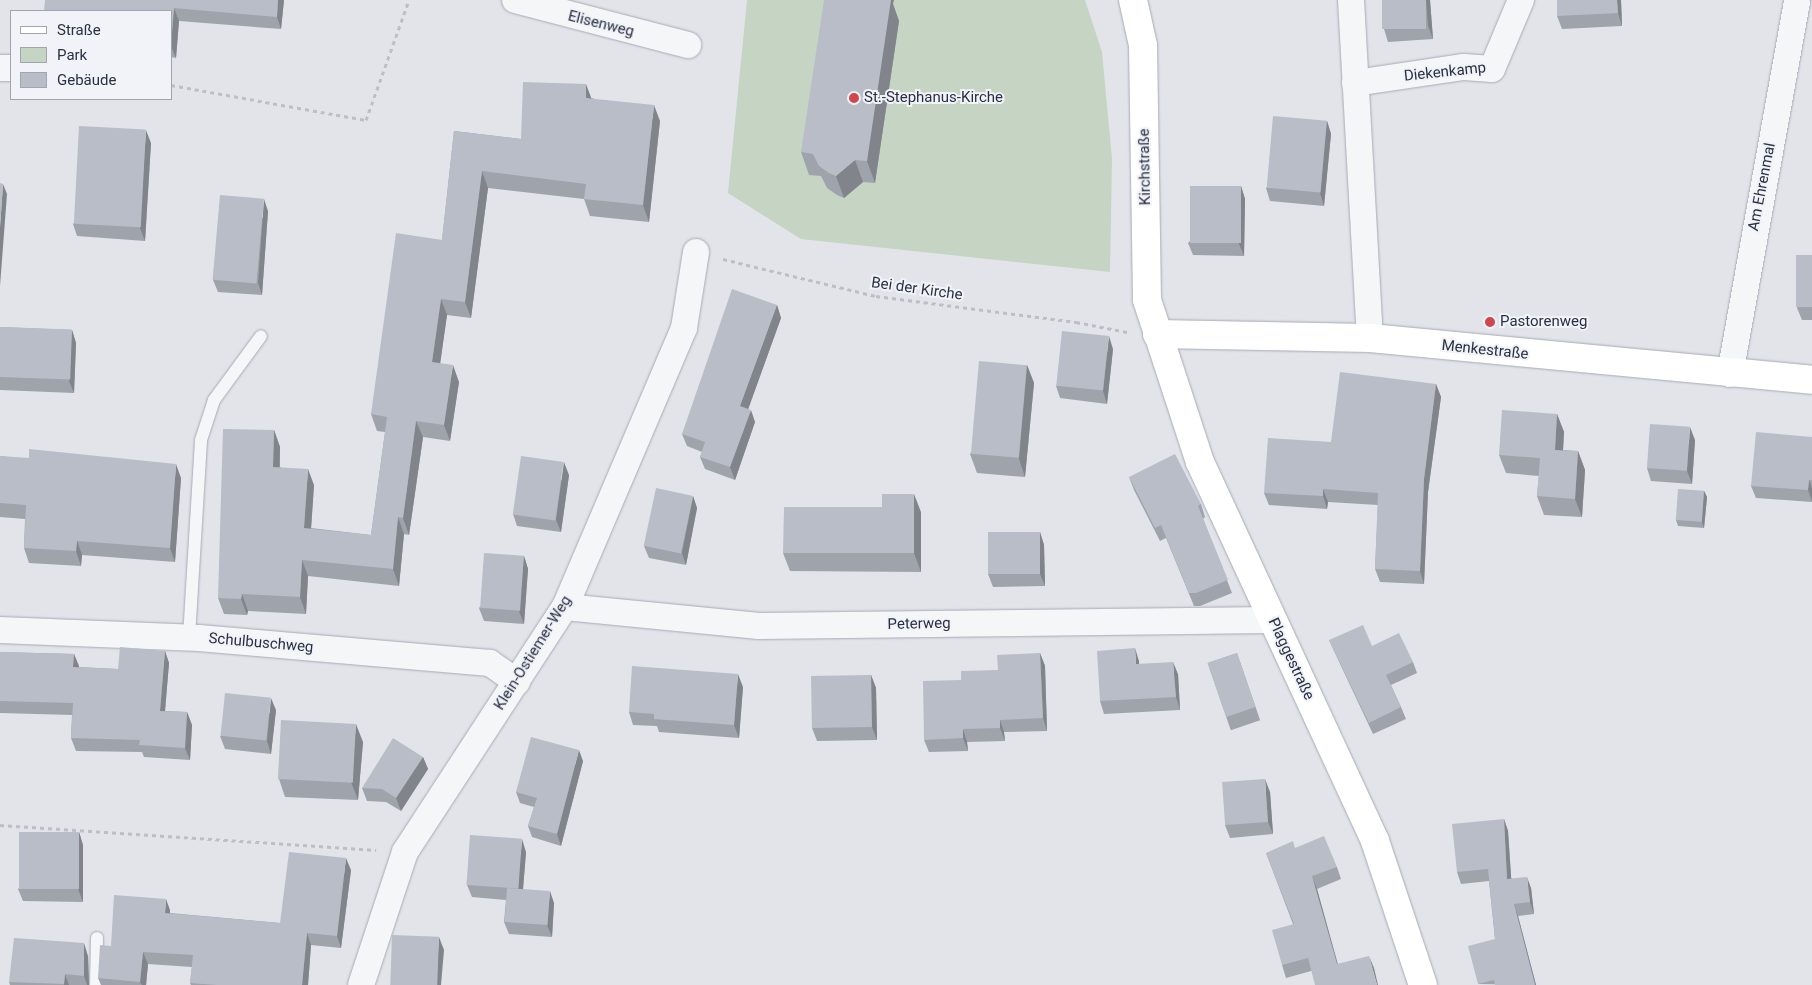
<!DOCTYPE html>
<html>
<head>
<meta charset="utf-8">
<style>
  body { margin:0 }
  #map { position:relative; width:1812px; height:985px; overflow:hidden; background:#e2e4ea; font-family:Roboto,sans-serif }
  div>[style] { position:absolute }
  .green>* { inset:0; background:#c5d4c3 }
  .path>* { height:3px; margin-top:-1.5px; transform-origin:0; background:repeating-linear-gradient(90deg,#bcbfc5 0 4px,transparent 0 8px) }
  .roads { filter:drop-shadow(0 0 1px #a7aab5) drop-shadow(0 0 1px #a7aab5) }
  .lane>* { height:12px; margin:-6px; padding:0 6px; transform-origin:6px; border-radius:6px; background:#f5f6f8 }
  .street>* { height:26px; margin:-13px; padding:0 13px; transform-origin:13px; border-radius:13px; background:#f5f6f8 }
  .secondary>* { height:28px; margin:-14px; padding:0 14px; transform-origin:14px; border-radius:14px; background:#fff }
  .wall>* { inset:0; background:#9fa3ac; transform-origin:0 0 }
  .shaded-wall>* { inset:0; background:#82848c }
  .building>* { inset:0; background:#b9bdc8; transform-origin:0 0 }
  .dots>* { width:14px; height:14px; translate:-50% -50%; box-sizing:border-box; border:2px solid #f1f3f8; border-radius:50% }
  span { translate:-50% -50%; white-space:nowrap; text-align:center; line-height:1.15; -webkit-text-stroke:4px #f1f3f8; paint-order:stroke }
  .street-label { font-size:15px; color:#293043 }
  .poi-label { font-size:15px; color:#293043 }
  .left { translate:0 -50%; text-align:left }
  .legend { position:absolute; left:10px; top:10px; width:162px; height:90px; box-sizing:border-box; background:#f1f3f8; border:1px solid #a1a5b0; margin:0; padding:6px 9px; list-style:none; font-size:15px; color:#293043 }
  .legend li { display:flex; align-items:center; gap:10px; height:25px }
  .legend b { width:25px; border:1px solid #a1a5b0 }
</style>
</head>
<body>
<div id="map">
  <div class="green">
    <i style="clip-path:polygon(747px 0,1085px 0,1102px 52px,1112px 159px,1110px 272px,801px 239px,728px 193px)"></i>
  </div>
  <div class="path">
    <i style="left:171px;top:85px;width:198px;rotate:10.2deg"></i>
    <i style="left:366px;top:120px;width:127px;rotate:-70.3deg"></i>
    <i style="left:723px;top:259px;width:157px;rotate:13.6deg"></i>
    <i style="left:876px;top:296px;width:202px;rotate:7.4deg"></i>
    <i style="left:1076px;top:322px;width:52px;rotate:11.1deg"></i>
    <i style="left:0;top:825px;width:377px;rotate:3.8deg"></i>
  </div>
  <div class="roads">
    <div class="lane">
      <i style="left:189px;top:637px;width:197px;rotate:-86.5deg"></i>
      <i style="left:201px;top:440px;width:42px;rotate:-72deg"></i>
      <i style="left:214px;top:400px;width:79px;rotate:-53.7deg"></i>
      <i style="left:96px;top:985px;width:47px;rotate:-88.8deg"></i>
    </div>
    <div class="street">
      <i style="left:515px;top:0;width:179px;rotate:14.6deg"></i>
      <i style="left:1351px;top:0;width:339px;rotate:86.8deg"></i>
      <i style="left:0;top:68px;width:11px"></i>
      <i style="left:1355px;top:83px;width:110px;rotate:-8.4deg"></i>
      <i style="left:1464px;top:67px;width:28px;rotate:4deg"></i>
      <i style="left:1492px;top:69px;width:75px;rotate:-67.2deg"></i>
      <i style="left:1730px;top:374px;width:380px;rotate:-79.8deg"></i>
      <i style="left:565px;top:607px;width:195px;rotate:5.6deg"></i>
      <i style="left:759px;top:626px;width:514px;rotate:-0.67deg"></i>
      <i style="left:0;top:630px;width:199px;rotate:2.3deg"></i>
      <i style="left:199px;top:638px;width:292px;rotate:4.9deg"></i>
      <i style="left:490px;top:663px;width:33px;rotate:35deg"></i>
      <i style="left:361px;top:985px;width:140px;rotate:-71.7deg"></i>
      <i style="left:405px;top:852px;width:293px;rotate:-56.9deg"></i>
      <i style="left:565px;top:607px;width:303px;rotate:-66.9deg"></i>
      <i style="left:684px;top:328px;width:77px;rotate:-81deg"></i>
    </div>
    <div class="secondary">
      <i style="left:1133px;top:0;width:46px;rotate:77.5deg"></i>
      <i style="left:1143px;top:45px;width:255px;rotate:89.1deg"></i>
      <i style="left:1147px;top:300px;width:170px;rotate:71.9deg"></i>
      <i style="left:1200px;top:462px;width:417px;rotate:65.2deg"></i>
      <i style="left:1375px;top:841px;width:152px;rotate:71.6deg"></i>
      <i style="left:1157px;top:334px;width:213px;rotate:1.1deg"></i>
      <i style="left:1370px;top:338px;width:444px;rotate:5.4deg"></i>
    </div>
  </div>
  <div class="wall">
    <i style="clip-path:polygon(284px 0,281px 29px,179px 21px,176px 58px,171px 57px,171px 11px,44px 11px)"></i>
    <i style="clip-path:polygon(1430px 0,1433px 39px,1388px 42px,1384px 29px)"></i>
    <i style="clip-path:polygon(1621px 0,1622px 26px,1562px 29px,1557px 16px)"></i>
    <i style="clip-path:polygon(893px 4px,899px 21px,875px 183px,863px 182px,844px 198px,837px 195px,827px 188px,821px 176px,809px 175px,801px 152px)"></i>
    <i style="clip-path:polygon(592px 98px,660px 121px,649px 222px,590px 216px,584px 199px,488px 188px,471px 318px,447px 315px,440px 363px,459px 382px,450px 441px,423px 437px,409px 535px,404px 534px,399px 586px,308px 576px,306px 614px,248px 611px,247px 615px,224px 614px,218px 598px,274px 430px,280px 447px,280px 467px,314px 485px,311px 528px,371px 535px,385px 432px,377px 431px,371px 414px,442px 240px,454px 131px,521px 139px)"></i>
    <i style="clip-path:polygon(1327px 121px,1331px 134px,1324px 206px,1270px 201px,1266px 188px)"></i>
    <i style="clip-path:polygon(151px 143px,145px 241px,77px 236px,73px 224px)"></i>
    <i style="clip-path:polygon(1241px 186px,1245px 199px,1244px 256px,1193px 255px,1188px 243px)"></i>
    <i style="clip-path:polygon(268px 211px,262px 295px,218px 292px,213px 280px)"></i>
    <i style="clip-path:polygon(1812px 255px,1812px 320px,1802px 320px,1797px 308px)"></i>
    <i style="clip-path:polygon(777px 305px,781px 318px,748px 409px,755px 422px,735px 480px,705px 469px,700px 457px,702px 452px,687px 446px,682px 434px)"></i>
    <i style="clip-path:polygon(0 327px,72px 330px,76px 343px,74px 393px,0 390px)"></i>
    <i style="clip-path:polygon(1113px 349px,1107px 404px,1060px 398px,1056px 386px)"></i>
    <i style="clip-path:polygon(1027px 365px,1034px 383px,1025px 477px,977px 473px,970px 454px)"></i>
    <i style="clip-path:polygon(1436px 384px,1441px 397px,1428px 492px,1424px 584px,1380px 582px,1375px 569px,1378px 505px,1328px 502px,1327px 509px,1269px 505px,1264px 493px,1331px 442px)"></i>
    <i style="clip-path:polygon(1557px 414px,1564px 432px,1563px 450px,1578px 451px,1585px 470px,1582px 517px,1544px 515px,1537px 496px,1539px 476px,1506px 473px,1499px 455px)"></i>
    <i style="clip-path:polygon(1812px 437px,1812px 502px,1756px 498px,1751px 486px)"></i>
    <i style="clip-path:polygon(1695px 440px,1692px 484px,1651px 481px,1647px 468px)"></i>
    <i style="clip-path:polygon(0 456px,181px 478px,175px 562px,82px 555px,81px 566px,29px 563px,24px 548px,25px 519px,0 517px)"></i>
    <i style="clip-path:polygon(569px 475px,561px 532px,517px 526px,513px 514px)"></i>
    <i style="clip-path:polygon(1129px 477px,1201px 504px,1205px 517px,1203px 519px,1232px 593px,1200px 606px,1194px 606px,1166px 538px,1160px 541px,1134px 490px)"></i>
    <i style="clip-path:polygon(1704px 491px,1707px 497px,1704px 528px,1678px 526px,1676px 520px)"></i>
    <i style="clip-path:polygon(693px 496px,697px 508px,686px 565px,649px 558px,644px 546px)"></i>
    <i style="clip-path:polygon(921px 512px,921px 572px,790px 571px,783px 553px)"></i>
    <i style="clip-path:polygon(1040px 532px,1044px 545px,1045px 586px,993px 587px,988px 574px)"></i>
    <i style="clip-path:polygon(524px 556px,528px 569px,524px 624px,484px 621px,479px 608px)"></i>
    <i style="clip-path:polygon(1329px 640px,1372px 646px,1413px 662px,1417px 673px,1391px 685px,1401px 707px,1406px 719px,1373px 734px,1334px 651px)"></i>
    <i style="clip-path:polygon(165px 651px,169px 663px,165px 711px,187px 712px,192px 725px,190px 760px,144px 757px,142px 752px,76px 751px,71px 738px,72px 715px,0 713px,0 652px,74px 654px,79px 667px,118px 669px)"></i>
    <i style="clip-path:polygon(1040px 653px,1045px 666px,1047px 731px,1004px 732px,1005px 741px,967px 742px,968px 751px,929px 752px,924px 740px,961px 680px,998px 670px)"></i>
    <i style="left:1237px;top:653px;width:71px;height:31px;rotate:71deg"></i>
    <i style="clip-path:polygon(1139px 661px,1139px 664px,1178px 674px,1180px 710px,1104px 714px,1100px 701px)"></i>
    <i style="clip-path:polygon(871px 675px,876px 688px,877px 740px,817px 741px,812px 728px)"></i>
    <i style="clip-path:polygon(743px 687px,739px 738px,659px 732px,657px 726px,633px 725px,629px 712px)"></i>
    <i style="clip-path:polygon(276px 710px,271px 754px,225px 749px,220px 736px)"></i>
    <i style="clip-path:polygon(363px 742px,358px 800px,285px 797px,279px 779px)"></i>
    <i style="clip-path:polygon(423px 757px,428px 769px,401px 811px,386px 802px,367px 801px,362px 788px)"></i>
    <i style="clip-path:polygon(583px 761px,561px 846px,532px 837px,528px 826px,534px 807px,520px 803px,516px 792px)"></i>
    <i style="clip-path:polygon(1270px 792px,1273px 834px,1230px 838px,1225px 825px)"></i>
    <i style="clip-path:polygon(1504px 819px,1508px 831px,1511px 878px,1531px 888px,1534px 914px,1518px 916px,1536px 985px,1478px 984px,1495px 939px,1489px 881px,1461px 884px,1457px 872px)"></i>
    <i style="clip-path:polygon(79px 832px,83px 845px,83px 902px,23px 901px,18px 889px)"></i>
    <i style="clip-path:polygon(1295px 848px,1337px 867px,1341px 879px,1317px 889px,1338px 964px,1374px 968px,1311px 971px,1286px 978px,1282px 965px,1293px 924px,1266px 853px)"></i>
    <i style="clip-path:polygon(526px 852px,523px 889px,554px 903px,552px 937px,509px 934px,504px 922px,506px 900px,472px 897px,467px 885px)"></i>
    <i style="clip-path:polygon(351px 870px,341px 948px,311px 945px,308px 985px,191px 985px,190px 983px,192px 967px,148px 964px,146px 985px,101px 985px,98px 978px,111px 946px,170px 910px,170px 913px,280px 923px)"></i>
    <i style="clip-path:polygon(88px 956px,89px 985px,10px 985px,9px 982px)"></i>
  </div>
  <div class="shaded-wall">
    <i style="clip-path:polygon(278px 0,284px 0,281px 29px,277px 17px)"></i>
    <i style="clip-path:polygon(884px 0,894px 0,893px 4px,899px 21px,875px 183px,867px 161px)"></i>
    <i style="clip-path:polygon(1426px 0,1430px 0,1433px 39px,1428px 26px)"></i>
    <i style="clip-path:polygon(1617px 0,1621px 0,1622px 26px,1618px 13px)"></i>
    <i style="clip-path:polygon(174px 8px,179px 21px,176px 58px,171px 46px)"></i>
    <i style="clip-path:polygon(586px 84px,592px 100px,586px 98px)"></i>
    <i style="clip-path:polygon(654px 105px,660px 121px,649px 222px,643px 205px)"></i>
    <i style="clip-path:polygon(1327px 121px,1331px 134px,1324px 206px,1320px 193px)"></i>
    <i style="clip-path:polygon(146px 130px,151px 143px,145px 241px,140px 228px)"></i>
    <i style="clip-path:polygon(855px 160px,863px 182px,844px 198px,836px 176px)"></i>
    <i style="clip-path:polygon(482px 171px,488px 188px,471px 318px,465px 302px)"></i>
    <i style="clip-path:polygon(3px 184px,7px 194px,0 286px,0 227px)"></i>
    <i style="clip-path:polygon(1241px 186px,1245px 199px,1244px 256px,1239px 244px)"></i>
    <i style="clip-path:polygon(264px 199px,268px 211px,262px 295px,258px 283px)"></i>
    <i style="clip-path:polygon(441px 299px,447px 315px,438px 379px,432px 362px)"></i>
    <i style="clip-path:polygon(777px 305px,781px 318px,745px 418px,740px 406px)"></i>
    <i style="clip-path:polygon(72px 330px,76px 343px,74px 393px,69px 381px)"></i>
    <i style="clip-path:polygon(1109px 336px,1113px 349px,1107px 404px,1103px 391px)"></i>
    <i style="clip-path:polygon(453px 365px,459px 382px,450px 441px,444px 425px)"></i>
    <i style="clip-path:polygon(1027px 365px,1034px 383px,1025px 477px,1019px 459px)"></i>
    <i style="clip-path:polygon(1436px 384px,1441px 397px,1428px 492px,1424px 584px,1420px 571px,1424px 479px)"></i>
    <i style="clip-path:polygon(751px 410px,755px 422px,735px 480px,730px 467px)"></i>
    <i style="clip-path:polygon(1557px 414px,1564px 432px,1562px 468px,1555px 450px)"></i>
    <i style="clip-path:polygon(416px 421px,423px 437px,409px 535px,403px 518px)"></i>
    <i style="clip-path:polygon(1690px 427px,1695px 440px,1692px 484px,1687px 471px)"></i>
    <i style="clip-path:polygon(274px 430px,280px 447px,279px 484px,273px 467px)"></i>
    <i style="clip-path:polygon(1578px 451px,1585px 470px,1582px 517px,1575px 499px)"></i>
    <i style="clip-path:polygon(564px 462px,569px 475px,561px 532px,556px 520px)"></i>
    <i style="clip-path:polygon(176px 464px,181px 478px,175px 562px,170px 548px)"></i>
    <i style="clip-path:polygon(308px 469px,314px 485px,310px 544px,304px 528px)"></i>
    <i style="clip-path:polygon(1809px 480px,1812px 488px,1812px 501px,1808px 490px)"></i>
    <i style="clip-path:polygon(1323px 489px,1328px 502px,1327px 509px,1323px 496px)"></i>
    <i style="clip-path:polygon(1704px 491px,1707px 497px,1704px 528px,1702px 522px)"></i>
    <i style="clip-path:polygon(914px 494px,921px 512px,921px 572px,914px 553px)"></i>
    <i style="clip-path:polygon(693px 496px,697px 508px,686px 565px,682px 553px)"></i>
    <i style="clip-path:polygon(398px 517px,404px 534px,399px 586px,393px 569px)"></i>
    <i style="clip-path:polygon(1040px 532px,1044px 545px,1045px 586px,1040px 574px)"></i>
    <i style="clip-path:polygon(77px 541px,82px 555px,81px 566px,76px 551px)"></i>
    <i style="clip-path:polygon(524px 556px,528px 569px,524px 624px,519px 611px)"></i>
    <i style="clip-path:polygon(302px 560px,308px 576px,306px 614px,300px 597px)"></i>
    <i style="clip-path:polygon(242px 594px,248px 611px,247px 615px,241px 599px)"></i>
    <i style="clip-path:polygon(1135px 648px,1139px 661px,1140px 677px,1136px 664px)"></i>
    <i style="clip-path:polygon(165px 651px,169px 663px,164px 723px,160px 711px)"></i>
    <i style="clip-path:polygon(1040px 653px,1045px 666px,1047px 731px,1043px 718px)"></i>
    <i style="clip-path:polygon(74px 654px,79px 666px,78px 680px,73px 667px)"></i>
    <i style="clip-path:polygon(1173px 662px,1178px 674px,1180px 710px,1176px 697px)"></i>
    <i style="clip-path:polygon(738px 674px,743px 687px,739px 738px,734px 725px)"></i>
    <i style="clip-path:polygon(871px 675px,876px 688px,877px 740px,872px 727px)"></i>
    <i style="clip-path:polygon(271px 698px,276px 710px,271px 754px,267px 741px)"></i>
    <i style="clip-path:polygon(187px 712px,192px 725px,190px 760px,185px 748px)"></i>
    <i style="clip-path:polygon(1000px 720px,1004px 732px,1005px 741px,1000px 728px)"></i>
    <i style="clip-path:polygon(356px 724px,363px 742px,358px 800px,351px 782px)"></i>
    <i style="clip-path:polygon(963px 729px,967px 742px,968px 751px,963px 738px)"></i>
    <i style="clip-path:polygon(579px 750px,583px 761px,561px 846px,557px 834px)"></i>
    <i style="clip-path:polygon(423px 757px,428px 769px,401px 811px,396px 798px)"></i>
    <i style="clip-path:polygon(1265px 779px,1270px 792px,1273px 834px,1268px 822px)"></i>
    <i style="clip-path:polygon(1504px 819px,1508px 831px,1512px 890px,1507px 879px)"></i>
    <i style="clip-path:polygon(79px 832px,83px 845px,83px 902px,78px 889px)"></i>
    <i style="clip-path:polygon(522px 839px,526px 852px,522px 901px,518px 888px)"></i>
    <i style="clip-path:polygon(346px 858px,351px 870px,341px 948px,337px 936px)"></i>
    <i style="clip-path:polygon(1312px 876px,1317px 889px,1341px 977px,1337px 964px)"></i>
    <i style="clip-path:polygon(1527px 877px,1531px 888px,1534px 914px,1530px 902px)"></i>
    <i style="clip-path:polygon(550px 891px,554px 903px,552px 937px,547px 925px)"></i>
    <i style="clip-path:polygon(166px 899px,170px 910px,169px 925px,165px 913px)"></i>
    <i style="clip-path:polygon(1514px 904px,1518px 916px,1536px 985px,1535px 985px)"></i>
    <i style="clip-path:polygon(307px 933px,311px 945px,308px 985px,302px 985px)"></i>
    <i style="clip-path:polygon(439px 937px,444px 950px,441px 985px,436px 985px)"></i>
    <i style="clip-path:polygon(84px 943px,88px 956px,89px 985px,87px 985px,84px 976px)"></i>
    <i style="clip-path:polygon(143px 952px,148px 964px,146px 985px,142px 985px,140px 982px)"></i>
    <i style="clip-path:polygon(1369px 956px,1374px 968px,1378px 985px,1377px 985px)"></i>
    <i style="clip-path:polygon(65px 974px,69px 985px,64px 985px,64px 984px)"></i>
  </div>
  <div class="building">
    <i style="clip-path:polygon(45px 0,278px 0,277px 17px,174px 8px,171px 42px,171px 11px,44px 11px)"></i>
    <i style="clip-path:polygon(824px 0,891px 0,867px 161px,855px 160px,836px 176px,829px 173px,819px 166px,813px 154px,801px 152px)"></i>
    <i style="left:1382px;top:0;width:44px;height:29px"></i>
    <i style="clip-path:polygon(1557px 0,1617px 0,1618px 13px,1557px 16px)"></i>
    <i style="clip-path:polygon(523px 82px,586px 84px,586px 98px,654px 105px,643px 205px,584px 199px,586px 184px,482px 171px,465px 302px,441px 299px,432px 362px,453px 365px,444px 425px,416px 421px,403px 518px,398px 517px,393px 569px,302px 560px,300px 597px,242px 594px,241px 599px,218px 598px,223px 429px,274px 430px,273px 467px,308px 469px,304px 528px,371px 535px,387px 417px,371px 414px,396px 233px,442px 240px,454px 131px,521px 139px)"></i>
    <i style="left:1273px;top:116px;width:54px;height:72px;rotate:5deg"></i>
    <i style="left:79px;top:126px;width:67px;height:98px;rotate:3deg"></i>
    <i style="clip-path:polygon(0 183px,3px 184px,0 227px)"></i>
    <i style="left:1190px;top:186px;width:51px;height:57px"></i>
    <i style="left:220px;top:195px;width:44px;height:85px;rotate:5deg"></i>
    <i style="left:1812px;top:255px;width:52px;height:16px;rotate:90deg"></i>
    <i style="clip-path:polygon(732px 289px,777px 305px,740px 406px,751px 410px,730px 467px,700px 457px,705px 442px,682px 434px)"></i>
    <i style="left:0;top:327px;width:72px;height:50px;rotate:2deg"></i>
    <i style="left:1062px;top:331px;width:47px;height:55px;rotate:6deg"></i>
    <i style="left:979px;top:361px;width:48px;height:93px;rotate:5deg"></i>
    <i style="clip-path:polygon(1340px 372px,1436px 384px,1424px 479px,1420px 571px,1375px 569px,1378px 493px,1323px 489px,1323px 496px,1264px 493px,1268px 438px,1331px 442px)"></i>
    <i style="clip-path:polygon(1502px 410px,1557px 414px,1555px 450px,1578px 451px,1575px 499px,1537px 496px,1540px 458px,1499px 455px)"></i>
    <i style="left:1650px;top:424px;width:40px;height:44px;rotate:4deg"></i>
    <i style="clip-path:polygon(1756px 432px,1812px 437px,1812px 480px,1809px 480px,1808px 490px,1751px 486px)"></i>
    <i style="clip-path:polygon(29px 449px,176px 464px,170px 548px,77px 541px,76px 551px,24px 548px,26px 505px,0 503px,0 456px,29px 458px)"></i>
    <i style="clip-path:polygon(1175px 454px,1201px 504px,1198px 506px,1228px 580px,1196px 593px,1189px 593px,1161px 525px,1155px 528px,1129px 477px)"></i>
    <i style="left:521px;top:456px;width:43px;height:59px;rotate:8deg"></i>
    <i style="left:656px;top:488px;width:38px;height:59px;rotate:12deg"></i>
    <i style="left:1678px;top:489px;width:26px;height:31px;rotate:4deg"></i>
    <i style="clip-path:polygon(882px 494px,914px 494px,914px 553px,783px 553px,784px 507px,882px 507px)"></i>
    <i style="left:1040px;top:532px;width:42px;height:52px;rotate:90deg"></i>
    <i style="left:484px;top:553px;width:40px;height:55px;rotate:4deg"></i>
    <i style="clip-path:polygon(1363px 625px,1372px 646px,1399px 633px,1413px 662px,1386px 675px,1401px 707px,1369px 723px,1329px 640px)"></i>
    <i style="clip-path:polygon(120px 647px,165px 651px,160px 711px,187px 712px,185px 748px,139px 745px,140px 740px,71px 738px,73px 703px,0 701px,0 652px,74px 654px,73px 667px,118px 669px)"></i>
    <i style="clip-path:polygon(1135px 648px,1136px 664px,1173px 662px,1176px 697px,1100px 701px,1097px 651px)"></i>
    <i style="clip-path:polygon(1040px 653px,1043px 718px,1000px 720px,1000px 728px,963px 729px,963px 738px,924px 740px,923px 681px,961px 680px,961px 671px,998px 670px,997px 655px)"></i>
    <i style="left:1237px;top:653px;width:57px;height:31px;rotate:71deg"></i>
    <i style="clip-path:polygon(632px 666px,738px 674px,734px 725px,654px 719px,654px 714px,629px 712px)"></i>
    <i style="left:871px;top:675px;width:52px;height:60px;rotate:89deg"></i>
    <i style="left:225px;top:693px;width:46px;height:43px;rotate:6deg"></i>
    <i style="left:281px;top:720px;width:75px;height:59px;rotate:3deg"></i>
    <i style="clip-path:polygon(531px 737px,579px 750px,557px 834px,528px 826px,537px 798px,516px 792px)"></i>
    <i style="clip-path:polygon(393px 738px,423px 757px,396px 798px,382px 789px,362px 788px)"></i>
    <i style="left:1265px;top:779px;width:43px;height:43px;rotate:86deg"></i>
    <i style="clip-path:polygon(1504px 819px,1507px 879px,1527px 877px,1530px 902px,1514px 904px,1535px 985px,1495px 985px,1494px 980px,1478px 984px,1468px 946px,1495px 939px,1488px 869px,1457px 872px,1452px 824px)"></i>
    <i style="left:19px;top:832px;width:60px;height:57px"></i>
    <i style="left:470px;top:835px;width:52px;height:50px;rotate:4deg"></i>
    <i style="clip-path:polygon(1324px 836px,1337px 867px,1312px 876px,1337px 964px,1369px 956px,1377px 985px,1315px 985px,1308px 958px,1282px 965px,1272px 930px,1294px 924px,1266px 853px,1293px 841px,1295px 848px)"></i>
    <i style="clip-path:polygon(289px 852px,346px 858px,337px 936px,307px 933px,302px 985px,217px 985px,190px 983px,193px 955px,143px 952px,140px 982px,98px 978px,100px 945px,111px 946px,114px 895px,166px 899px,165px 913px,280px 923px)"></i>
    <i style="left:507px;top:888px;width:43px;height:34px;rotate:4deg"></i>
    <i style="left:392px;top:935px;width:47px;height:50px;rotate:2deg"></i>
    <i style="clip-path:polygon(14px 938px,84px 943px,84px 976px,65px 974px,64px 984px,9px 982px)"></i>
  </div>
  <div class="dots">
    <i style="left:854px;top:98px;background:#d1464c"></i>
    <i style="left:1490px;top:322px;background:#d1464c"></i>
  </div>
  <div class="street-label">
    <span style="left:601px;top:24px;rotate:14deg">Elisenweg</span>
    <span style="left:1445px;top:72px;rotate:-6deg">Diekenkamp</span>
    <span style="left:1145px;top:167px;rotate:-91deg">Kirchstraße</span>
    <span style="left:1762px;top:187px;rotate:-79deg">Am Ehrenmal</span>
    <span style="left:917px;top:289px;rotate:8deg">Bei der Kirche</span>
    <span style="left:1485px;top:350px;rotate:6deg">Menkestraße</span>
    <span style="left:919px;top:624px;rotate:-1deg">Peterweg</span>
    <span style="left:261px;top:643px;rotate:5deg">Schulbuschweg</span>
    <span style="left:533px;top:653px;rotate:-58deg">Klein-Ostiemer-Weg</span>
    <span style="left:1291px;top:659px;rotate:65deg">Plaggestraße</span>
  </div>
  <div class="poi-label">
    <span class="left" style="left:864px;top:98px">St.-Stephanus-Kirche</span>
    <span class="left" style="left:1500px;top:322px">Pastorenweg</span>
  </div>
  <ul class="legend">
  <li><b style="height:6px;background:#fff"></b>Straße</li>
  <li><b style="height:14px;background:#c5d4c3"></b>Park</li>
  <li><b style="height:14px;background:#b9bdc8"></b>Gebäude</li>
  </ul>
</div>
</body>
</html>
